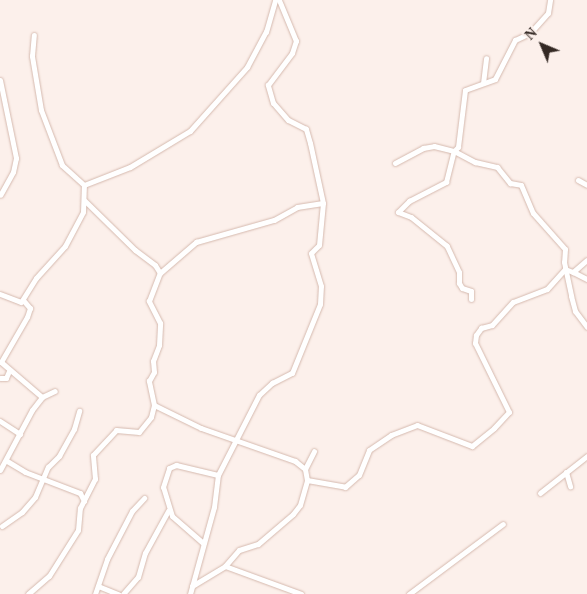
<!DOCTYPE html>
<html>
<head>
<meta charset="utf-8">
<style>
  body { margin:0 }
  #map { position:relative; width:587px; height:594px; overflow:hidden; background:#fcf0eb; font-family:"Times New Roman",serif }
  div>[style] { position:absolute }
  .roads { filter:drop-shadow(0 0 1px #d5b9ae) drop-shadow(0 0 1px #d5b9ae) }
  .minor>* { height:5px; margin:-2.5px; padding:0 2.5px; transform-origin:2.5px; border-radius:2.5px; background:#fff }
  span { translate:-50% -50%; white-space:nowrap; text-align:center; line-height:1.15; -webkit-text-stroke:4px #fcf0eb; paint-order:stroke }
  .north { position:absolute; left:517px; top:20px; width:50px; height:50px; -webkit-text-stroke:4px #fcf0eb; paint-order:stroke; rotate:315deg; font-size:14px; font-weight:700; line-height:20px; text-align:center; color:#342924 }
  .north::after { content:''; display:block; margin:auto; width:18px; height:22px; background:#342924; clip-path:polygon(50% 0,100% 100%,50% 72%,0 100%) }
</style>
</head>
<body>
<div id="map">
  <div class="roads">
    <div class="minor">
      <i style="left:0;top:80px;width:80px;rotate:78.4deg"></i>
      <i style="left:16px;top:158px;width:14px;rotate:102deg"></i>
      <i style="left:13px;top:172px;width:26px;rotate:119deg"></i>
      <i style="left:483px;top:83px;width:25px;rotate:-83deg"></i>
      <i style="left:395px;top:163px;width:32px;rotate:-28deg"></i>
      <i style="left:423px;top:148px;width:11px;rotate:-10deg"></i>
      <i style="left:434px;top:146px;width:21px;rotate:14deg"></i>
      <i style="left:454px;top:151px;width:6px;rotate:-45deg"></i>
      <i style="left:458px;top:147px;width:57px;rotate:-83deg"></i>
      <i style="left:465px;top:90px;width:32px;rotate:-20deg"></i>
      <i style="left:495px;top:79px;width:44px;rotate:-62.9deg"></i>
      <i style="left:515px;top:40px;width:17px;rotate:-25deg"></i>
      <i style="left:530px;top:33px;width:27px;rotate:-48deg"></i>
      <i style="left:548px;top:13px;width:13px;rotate:-81deg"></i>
      <i style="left:578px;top:180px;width:10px;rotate:29deg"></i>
      <i style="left:84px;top:185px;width:49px;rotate:-21.4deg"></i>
      <i style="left:130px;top:167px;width:70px;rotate:-31deg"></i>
      <i style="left:190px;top:131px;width:86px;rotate:-48.3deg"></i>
      <i style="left:247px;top:67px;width:40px;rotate:-62deg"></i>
      <i style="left:266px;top:32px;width:33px;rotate:-74deg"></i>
      <i style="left:573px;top:272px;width:16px;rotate:27deg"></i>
      <i style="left:160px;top:273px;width:48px;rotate:-40.7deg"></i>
      <i style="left:196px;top:242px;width:81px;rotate:-15.8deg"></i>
      <i style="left:274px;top:220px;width:26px;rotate:-29deg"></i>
      <i style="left:297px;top:207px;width:26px;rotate:-9deg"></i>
      <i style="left:0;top:294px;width:22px;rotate:21deg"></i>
      <i style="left:21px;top:302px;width:28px;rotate:-58deg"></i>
      <i style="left:36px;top:278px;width:43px;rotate:-47.8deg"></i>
      <i style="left:65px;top:246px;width:38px;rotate:-62deg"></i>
      <i style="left:83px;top:212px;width:27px;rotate:-88deg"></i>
      <i style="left:84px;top:185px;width:30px;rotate:-138deg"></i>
      <i style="left:62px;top:165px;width:59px;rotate:-110.9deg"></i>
      <i style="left:41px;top:110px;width:55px;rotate:-99.5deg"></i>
      <i style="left:32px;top:56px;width:21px;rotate:-85deg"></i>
      <i style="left:471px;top:299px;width:8px;rotate:-90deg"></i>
      <i style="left:471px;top:291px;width:9px;rotate:-162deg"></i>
      <i style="left:462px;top:288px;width:6px;rotate:-121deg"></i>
      <i style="left:459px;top:283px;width:11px;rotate:-90deg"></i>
      <i style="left:459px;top:272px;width:29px;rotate:-115deg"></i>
      <i style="left:447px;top:246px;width:46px;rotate:-141.1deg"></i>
      <i style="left:411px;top:217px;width:14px;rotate:-159deg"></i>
      <i style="left:398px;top:212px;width:16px;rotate:-45deg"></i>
      <i style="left:409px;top:201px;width:42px;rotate:-27.2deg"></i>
      <i style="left:446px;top:182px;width:32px;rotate:-76deg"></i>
      <i style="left:454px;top:151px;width:24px;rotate:28deg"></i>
      <i style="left:475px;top:162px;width:23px;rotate:13deg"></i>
      <i style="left:497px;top:167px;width:21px;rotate:51deg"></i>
      <i style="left:510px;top:183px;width:11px;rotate:10deg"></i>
      <i style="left:521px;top:185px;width:30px;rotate:67deg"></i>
      <i style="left:533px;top:213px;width:48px;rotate:48.4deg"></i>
      <i style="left:565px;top:249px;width:13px;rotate:94deg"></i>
      <i style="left:564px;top:262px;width:35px;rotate:78deg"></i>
      <i style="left:571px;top:296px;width:16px;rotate:75deg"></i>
      <i style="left:575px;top:311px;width:20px;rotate:53deg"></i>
      <i style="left:23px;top:300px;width:11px;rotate:49deg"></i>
      <i style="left:30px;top:308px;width:9px;rotate:108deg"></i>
      <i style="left:27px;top:317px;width:52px;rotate:120deg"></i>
      <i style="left:1px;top:362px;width:54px;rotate:40.5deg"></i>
      <i style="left:0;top:378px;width:6px"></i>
      <i style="left:6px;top:378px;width:8px;rotate:-67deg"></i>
      <i style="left:154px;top:405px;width:52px;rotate:26.1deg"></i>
      <i style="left:201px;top:428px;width:100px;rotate:19.3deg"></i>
      <i style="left:295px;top:461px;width:13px;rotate:39deg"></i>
      <i style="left:305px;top:469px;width:11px;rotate:80deg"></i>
      <i style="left:0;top:421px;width:24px;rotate:33deg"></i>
      <i style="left:7px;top:461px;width:21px;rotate:31deg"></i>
      <i style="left:25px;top:472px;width:59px;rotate:20.9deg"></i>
      <i style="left:80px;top:493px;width:9px;rotate:63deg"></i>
      <i style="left:305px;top:469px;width:20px;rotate:-63deg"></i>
      <i style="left:0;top:470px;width:68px;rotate:-61.9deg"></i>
      <i style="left:32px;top:410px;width:16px;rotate:-52deg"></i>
      <i style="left:42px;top:397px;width:14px;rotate:-25deg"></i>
      <i style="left:566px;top:472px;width:15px;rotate:74deg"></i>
      <i style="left:540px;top:493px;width:60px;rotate:-38.2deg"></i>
      <i style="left:2px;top:526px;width:24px;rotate:-35deg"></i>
      <i style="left:22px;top:512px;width:20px;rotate:-49deg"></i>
      <i style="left:35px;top:497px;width:33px;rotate:-67deg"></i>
      <i style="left:48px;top:467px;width:16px;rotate:-45deg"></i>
      <i style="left:59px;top:456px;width:31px;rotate:-61deg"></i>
      <i style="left:74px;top:429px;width:19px;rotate:-74deg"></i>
      <i style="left:203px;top:543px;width:41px;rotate:-138.9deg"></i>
      <i style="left:172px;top:516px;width:30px;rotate:-107deg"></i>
      <i style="left:163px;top:487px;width:20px;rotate:-72deg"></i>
      <i style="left:169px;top:468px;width:8px;rotate:-23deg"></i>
      <i style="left:176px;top:465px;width:43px;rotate:13.4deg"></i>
      <i style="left:225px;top:566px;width:81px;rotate:20.2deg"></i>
      <i style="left:98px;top:586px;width:22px;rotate:22deg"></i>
      <i style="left:192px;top:586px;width:39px;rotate:-31deg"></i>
      <i style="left:225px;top:566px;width:21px;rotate:-49deg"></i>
      <i style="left:239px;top:550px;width:20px;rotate:-18deg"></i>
      <i style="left:258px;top:544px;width:46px;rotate:-40.6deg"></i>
      <i style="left:293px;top:514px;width:11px;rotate:-52deg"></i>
      <i style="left:300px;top:505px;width:26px;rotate:-74deg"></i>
      <i style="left:307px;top:480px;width:39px;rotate:10deg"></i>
      <i style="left:345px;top:487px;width:18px;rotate:-41deg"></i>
      <i style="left:359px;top:475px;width:27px;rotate:-68deg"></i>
      <i style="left:369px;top:450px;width:27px;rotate:-34deg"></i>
      <i style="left:391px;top:435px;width:28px;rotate:-21deg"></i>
      <i style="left:417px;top:425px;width:59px;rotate:20.9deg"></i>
      <i style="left:472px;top:446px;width:28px;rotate:-39deg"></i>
      <i style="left:494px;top:428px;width:22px;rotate:-47deg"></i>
      <i style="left:509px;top:412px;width:77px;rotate:-116.2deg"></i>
      <i style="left:475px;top:343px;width:8px;rotate:-83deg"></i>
      <i style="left:476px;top:335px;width:9px;rotate:-54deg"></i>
      <i style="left:481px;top:328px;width:11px;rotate:-15deg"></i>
      <i style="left:492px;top:325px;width:31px;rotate:-48deg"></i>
      <i style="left:513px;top:302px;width:36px;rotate:-21deg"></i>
      <i style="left:547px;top:289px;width:27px;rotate:-48deg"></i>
      <i style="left:565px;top:269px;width:9px;rotate:21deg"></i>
      <i style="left:573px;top:272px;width:18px;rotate:-41deg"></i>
      <i style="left:28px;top:594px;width:28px;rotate:-41deg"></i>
      <i style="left:49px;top:576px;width:54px;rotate:-57.8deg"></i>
      <i style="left:78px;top:530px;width:22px;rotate:-85deg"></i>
      <i style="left:80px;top:508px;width:33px;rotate:-63deg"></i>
      <i style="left:95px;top:479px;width:24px;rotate:-95deg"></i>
      <i style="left:93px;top:455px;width:34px;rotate:-47deg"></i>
      <i style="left:116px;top:430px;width:23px;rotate:5deg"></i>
      <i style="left:139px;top:432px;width:19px;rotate:-51deg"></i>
      <i style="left:151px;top:417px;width:12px;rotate:-76deg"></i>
      <i style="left:154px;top:405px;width:25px;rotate:-102deg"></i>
      <i style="left:149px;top:381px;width:10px;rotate:-61deg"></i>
      <i style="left:154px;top:372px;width:11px;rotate:-95deg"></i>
      <i style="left:153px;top:361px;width:17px;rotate:-69deg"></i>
      <i style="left:159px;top:345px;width:22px;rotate:-87deg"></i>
      <i style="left:160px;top:323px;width:25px;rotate:-117deg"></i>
      <i style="left:149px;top:301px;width:30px;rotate:-69deg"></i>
      <i style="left:160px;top:273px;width:9px;rotate:-122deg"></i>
      <i style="left:155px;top:265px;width:25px;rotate:-143deg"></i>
      <i style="left:135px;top:250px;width:71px;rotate:-135.6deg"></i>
      <i style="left:95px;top:594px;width:37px;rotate:-71deg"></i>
      <i style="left:107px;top:559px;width:54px;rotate:-62.5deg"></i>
      <i style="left:132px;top:511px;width:18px;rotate:-47deg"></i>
      <i style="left:123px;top:594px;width:23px;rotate:-49deg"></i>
      <i style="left:138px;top:577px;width:25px;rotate:-74deg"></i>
      <i style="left:145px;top:553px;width:48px;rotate:-61.3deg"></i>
      <i style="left:190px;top:594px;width:90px;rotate:-74.6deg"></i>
      <i style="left:214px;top:507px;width:32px;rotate:-83deg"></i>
      <i style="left:218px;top:475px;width:90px;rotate:-62.9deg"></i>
      <i style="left:259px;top:395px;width:18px;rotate:-43deg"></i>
      <i style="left:272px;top:383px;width:22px;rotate:-27deg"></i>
      <i style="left:292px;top:373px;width:74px;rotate:-67.9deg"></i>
      <i style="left:320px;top:304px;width:18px;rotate:-87deg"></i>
      <i style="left:321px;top:286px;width:34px;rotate:-107deg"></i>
      <i style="left:311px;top:253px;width:11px;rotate:-45deg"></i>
      <i style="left:319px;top:245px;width:42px;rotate:-84.6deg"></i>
      <i style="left:323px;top:203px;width:61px;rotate:-102.2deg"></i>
      <i style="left:310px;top:143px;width:15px;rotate:-106deg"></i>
      <i style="left:306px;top:129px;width:20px;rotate:-153deg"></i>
      <i style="left:288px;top:120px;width:23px;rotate:-131deg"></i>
      <i style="left:273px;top:103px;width:19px;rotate:-106deg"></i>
      <i style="left:268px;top:85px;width:40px;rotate:-53deg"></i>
      <i style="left:292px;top:53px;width:13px;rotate:-72deg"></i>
      <i style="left:296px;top:41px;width:44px;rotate:-112.5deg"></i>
      <i style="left:409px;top:594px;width:117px;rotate:-36.7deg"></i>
    </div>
  </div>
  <div class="north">N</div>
</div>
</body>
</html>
